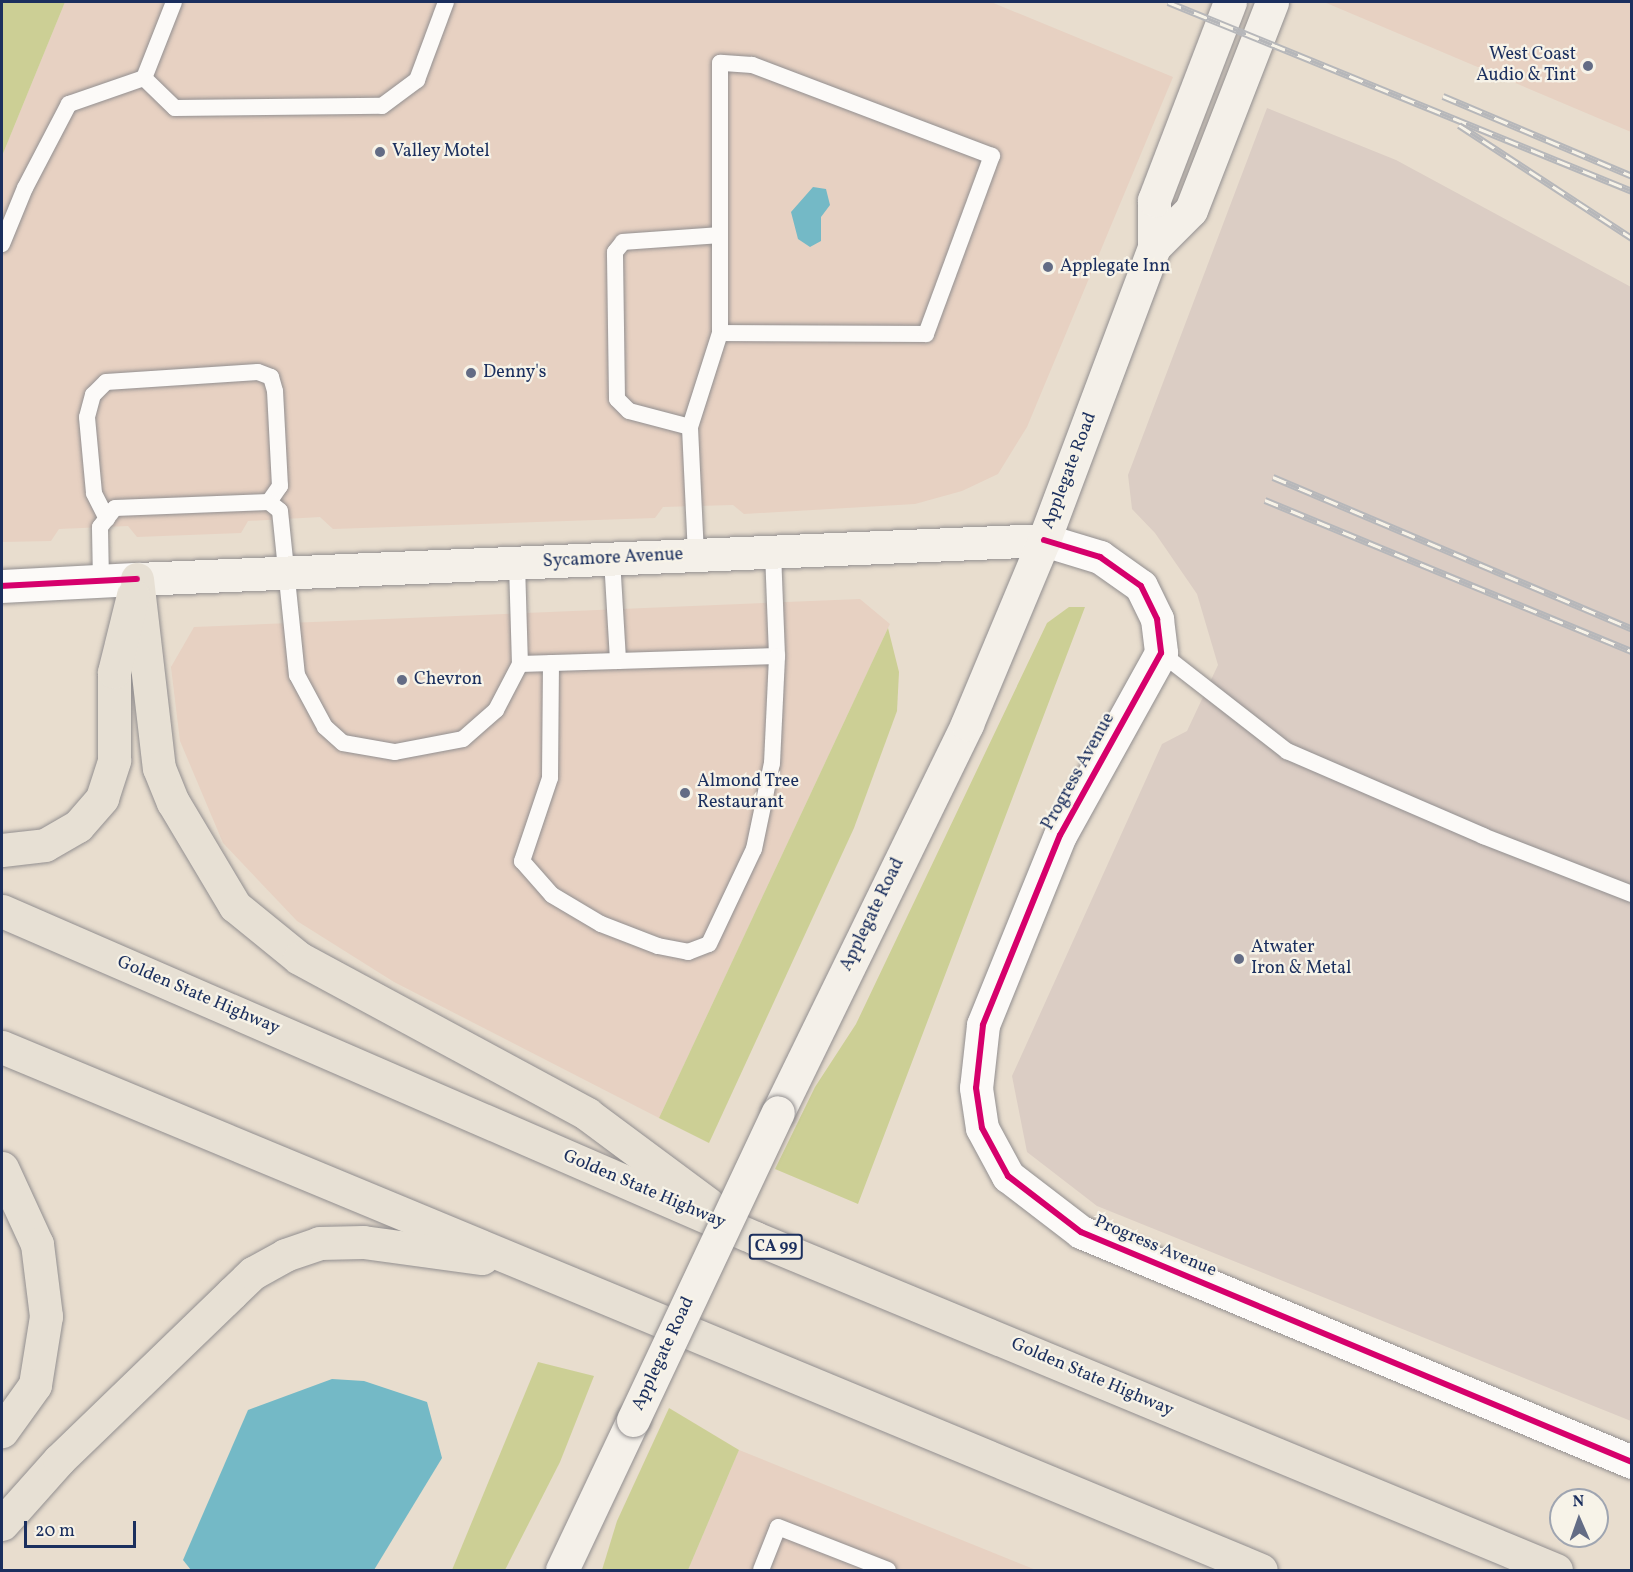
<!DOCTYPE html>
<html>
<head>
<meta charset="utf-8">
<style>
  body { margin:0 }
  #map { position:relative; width:1633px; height:1572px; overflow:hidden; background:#e8ddce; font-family:Vollkorn,serif }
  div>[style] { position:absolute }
  .built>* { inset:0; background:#e7d1c2 }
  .industrial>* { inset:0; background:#dbcdc4 }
  .green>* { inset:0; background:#cccf95 }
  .water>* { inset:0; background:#74b9c6 }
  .roads { filter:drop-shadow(0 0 2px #928f90) drop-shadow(0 0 2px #928f90) }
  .lane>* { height:16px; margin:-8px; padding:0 8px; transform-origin:8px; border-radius:8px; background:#fcfaf8 }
  .street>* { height:33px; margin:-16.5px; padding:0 16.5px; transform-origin:16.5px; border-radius:16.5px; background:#fcfaf8 }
  .secondary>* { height:33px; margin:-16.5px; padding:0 16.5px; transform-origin:16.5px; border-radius:16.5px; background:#f4f0e9 }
  .highway>* { height:33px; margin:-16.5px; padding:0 16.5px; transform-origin:16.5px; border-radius:16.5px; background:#e7e0d4 }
  .rail>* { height:7px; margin-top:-3.5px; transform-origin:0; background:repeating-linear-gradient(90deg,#f7f3e8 0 14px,#b6b7ba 0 28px); box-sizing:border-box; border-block:2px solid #b6b7ba }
  .bridges { filter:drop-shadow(0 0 2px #928f90) drop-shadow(0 0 2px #928f90) }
  .secondary-bridge>* { height:33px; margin:-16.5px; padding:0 16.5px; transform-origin:16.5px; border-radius:16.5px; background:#f4f0e9 }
  .cycleway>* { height:6px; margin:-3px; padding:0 3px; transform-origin:3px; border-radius:3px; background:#d6006c }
  .dots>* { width:16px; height:16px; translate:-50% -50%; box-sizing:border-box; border:3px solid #f7f3e8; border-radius:50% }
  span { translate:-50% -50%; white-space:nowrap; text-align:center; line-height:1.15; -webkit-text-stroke:4.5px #f7f3e8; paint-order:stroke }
  .shield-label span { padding:2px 4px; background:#f7f3e8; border:2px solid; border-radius:4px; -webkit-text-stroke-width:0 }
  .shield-label { font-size:16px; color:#1b2f5e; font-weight:700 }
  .poi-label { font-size:18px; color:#1b2f5e }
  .right { translate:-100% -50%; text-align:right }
  .left { translate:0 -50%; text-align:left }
  .street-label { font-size:18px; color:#1b2f5e }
  .frame { position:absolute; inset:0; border:3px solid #1b2f5e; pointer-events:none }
  .north { position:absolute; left:1549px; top:1488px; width:60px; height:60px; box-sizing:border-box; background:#f7f3e8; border:2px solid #9fa5b1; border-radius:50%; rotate:358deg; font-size:16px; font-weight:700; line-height:24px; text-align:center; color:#1b2f5e }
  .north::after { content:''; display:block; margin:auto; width:21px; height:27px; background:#636c85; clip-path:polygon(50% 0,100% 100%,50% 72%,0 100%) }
  .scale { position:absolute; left:24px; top:1521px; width:112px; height:27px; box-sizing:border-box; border:3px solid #1b2f5e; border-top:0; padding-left:8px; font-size:18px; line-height:21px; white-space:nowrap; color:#1b2f5e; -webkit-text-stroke:4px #f7f3e8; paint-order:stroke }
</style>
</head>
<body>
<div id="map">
  <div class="built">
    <i style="clip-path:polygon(65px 2px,991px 2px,1173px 77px,1027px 427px,998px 474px,962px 491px,915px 504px,744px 514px,733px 505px,663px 507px,655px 518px,333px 529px,320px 517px,248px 521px,241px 533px,137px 537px,128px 526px,59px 529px,51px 541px,2px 542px,2px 156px)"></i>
    <i style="clip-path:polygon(1322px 2px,1631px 2px,1631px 132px,1324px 2px)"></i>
    <i style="clip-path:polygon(860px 599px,890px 624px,888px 628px,659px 1118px,394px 982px,297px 921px,223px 843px,180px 741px,171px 667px,194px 627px)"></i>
    <i style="clip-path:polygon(739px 1450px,1036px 1570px,688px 1570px)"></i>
  </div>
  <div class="industrial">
    <i style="clip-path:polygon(1267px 108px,1396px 160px,1631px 287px,1631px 1421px,1097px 1206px,1027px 1152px,1012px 1076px,1162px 744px,1187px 731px,1218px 665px,1197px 594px,1155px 533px,1132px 509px,1128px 475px)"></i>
  </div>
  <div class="green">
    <i style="clip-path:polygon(2px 2px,65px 2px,2px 156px)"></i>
    <i style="clip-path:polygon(1069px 607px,1085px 607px,858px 1204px,775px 1169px,815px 1087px,856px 1024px,1047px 623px)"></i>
    <i style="clip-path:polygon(888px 628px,899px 672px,897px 711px,854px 828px,709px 1143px,659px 1118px)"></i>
    <i style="clip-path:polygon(538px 1362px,594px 1376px,560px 1462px,505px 1570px,452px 1570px)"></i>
    <i style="clip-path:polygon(669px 1408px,739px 1450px,688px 1570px,602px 1570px,617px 1521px)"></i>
  </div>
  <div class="water">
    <i style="clip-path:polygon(813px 187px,826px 189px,830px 205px,821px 217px,821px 241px,810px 247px,798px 239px,791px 212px)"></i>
    <i style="clip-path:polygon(332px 1379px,364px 1381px,427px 1402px,442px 1458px,374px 1570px,191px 1570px,183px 1560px,248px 1410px)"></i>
  </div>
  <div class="roads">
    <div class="lane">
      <i style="left:174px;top:2px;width:82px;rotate:111.5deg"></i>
      <i style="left:144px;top:78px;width:43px;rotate:44.1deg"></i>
      <i style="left:175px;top:108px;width:207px;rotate:-0.6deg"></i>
      <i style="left:382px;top:106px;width:44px;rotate:-36.6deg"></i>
      <i style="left:417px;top:80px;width:83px;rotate:-69.6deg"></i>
      <i style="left:2px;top:244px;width:61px;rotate:-67.7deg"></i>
      <i style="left:25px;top:188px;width:95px;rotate:-62.4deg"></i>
      <i style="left:69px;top:104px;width:79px;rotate:-19.1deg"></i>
      <i style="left:690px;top:427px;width:63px;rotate:-165.3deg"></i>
      <i style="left:629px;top:411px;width:17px;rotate:-135deg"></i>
      <i style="left:617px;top:399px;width:147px;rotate:-90.8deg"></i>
      <i style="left:615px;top:252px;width:13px;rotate:-51deg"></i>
      <i style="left:623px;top:242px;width:97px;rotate:-4.1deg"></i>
      <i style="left:107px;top:519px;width:29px;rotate:-117deg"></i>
      <i style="left:94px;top:493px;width:76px;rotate:-95.3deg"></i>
      <i style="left:87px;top:417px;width:23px;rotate:-75deg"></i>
      <i style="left:93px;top:395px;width:18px;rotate:-45deg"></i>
      <i style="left:106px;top:382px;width:152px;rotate:-3.8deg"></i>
      <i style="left:258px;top:372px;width:14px;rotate:21deg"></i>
      <i style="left:271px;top:377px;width:15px;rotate:74deg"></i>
      <i style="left:275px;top:391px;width:95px;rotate:87deg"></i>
      <i style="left:280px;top:486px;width:19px;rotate:125deg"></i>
      <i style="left:696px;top:555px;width:128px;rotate:-92.7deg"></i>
      <i style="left:690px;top:427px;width:99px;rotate:-72.3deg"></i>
      <i style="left:720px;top:333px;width:206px;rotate:0.3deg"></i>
      <i style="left:926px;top:334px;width:190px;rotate:-69.7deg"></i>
      <i style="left:992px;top:156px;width:257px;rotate:-159.2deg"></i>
      <i style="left:752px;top:65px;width:32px;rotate:-176deg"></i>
      <i style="left:720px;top:63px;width:270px;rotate:90deg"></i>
      <i style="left:612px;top:559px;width:102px;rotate:86.6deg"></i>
      <i style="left:618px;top:661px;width:159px;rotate:-1.8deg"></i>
      <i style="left:777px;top:656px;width:104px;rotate:-92.2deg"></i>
      <i style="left:517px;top:564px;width:100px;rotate:88.3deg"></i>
      <i style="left:520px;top:664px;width:98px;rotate:-1.8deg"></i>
      <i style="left:101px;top:581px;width:54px;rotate:-91.1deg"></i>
      <i style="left:100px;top:527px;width:24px;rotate:-52deg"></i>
      <i style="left:115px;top:508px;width:154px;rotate:-2.2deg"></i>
      <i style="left:269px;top:502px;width:14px;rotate:39deg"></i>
      <i style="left:280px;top:511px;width:165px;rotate:84.1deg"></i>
      <i style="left:297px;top:675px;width:59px;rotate:61.7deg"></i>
      <i style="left:325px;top:727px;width:24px;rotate:42deg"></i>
      <i style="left:343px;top:743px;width:53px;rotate:9.8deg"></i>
      <i style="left:395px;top:752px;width:69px;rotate:-10.8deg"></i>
      <i style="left:463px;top:739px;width:44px;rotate:-41.3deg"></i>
      <i style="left:496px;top:710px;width:52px;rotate:-62.4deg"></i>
      <i style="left:1161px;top:653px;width:160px;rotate:37.9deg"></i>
      <i style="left:1287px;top:751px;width:214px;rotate:23.4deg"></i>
      <i style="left:1483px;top:836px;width:160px;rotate:21.3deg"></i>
      <i style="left:551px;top:663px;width:115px;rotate:90.5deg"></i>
      <i style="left:550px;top:778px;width:88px;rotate:108.6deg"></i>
      <i style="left:522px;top:861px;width:45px;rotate:48.6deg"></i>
      <i style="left:552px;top:895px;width:57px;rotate:30.6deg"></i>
      <i style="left:601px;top:924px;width:61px;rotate:21.1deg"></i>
      <i style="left:658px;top:946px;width:31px;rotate:11deg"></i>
      <i style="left:688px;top:952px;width:22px;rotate:-21deg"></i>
      <i style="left:709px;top:944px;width:105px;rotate:-64.7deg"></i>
      <i style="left:754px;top:849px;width:88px;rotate:-78.2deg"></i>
      <i style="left:772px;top:763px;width:107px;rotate:-87.3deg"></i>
      <i style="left:761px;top:1570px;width:46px;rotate:-68.4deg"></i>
      <i style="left:778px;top:1527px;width:118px;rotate:21.4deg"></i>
    </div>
    <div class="street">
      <i style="left:1044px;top:540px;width:59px;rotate:16.9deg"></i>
      <i style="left:1100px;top:557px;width:50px;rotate:35.3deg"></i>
      <i style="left:1141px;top:586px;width:37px;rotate:64deg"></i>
      <i style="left:1157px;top:619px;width:34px;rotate:83deg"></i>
      <i style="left:1161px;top:653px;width:208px;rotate:119deg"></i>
      <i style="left:1060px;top:835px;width:205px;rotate:112.1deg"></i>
      <i style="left:983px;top:1025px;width:63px;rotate:96.3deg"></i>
      <i style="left:976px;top:1088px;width:40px;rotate:81.5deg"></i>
      <i style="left:982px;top:1128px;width:55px;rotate:61.6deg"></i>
      <i style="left:1008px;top:1176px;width:92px;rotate:37.5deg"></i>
      <i style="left:1081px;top:1232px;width:597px;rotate:22.66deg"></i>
      <i style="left:2px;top:586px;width:135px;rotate:-3deg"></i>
    </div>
    <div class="secondary">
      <i style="left:1154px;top:247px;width:52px;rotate:-45deg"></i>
      <i style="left:1191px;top:210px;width:223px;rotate:-68.7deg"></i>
      <i style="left:137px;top:579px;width:908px;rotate:-2.46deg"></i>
      <i style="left:778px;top:1112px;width:432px;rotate:-64deg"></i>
      <i style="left:967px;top:724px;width:199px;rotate:-67.3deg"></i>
      <i style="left:1044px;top:540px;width:313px;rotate:-69.4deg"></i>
      <i style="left:1154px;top:247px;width:47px;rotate:-90deg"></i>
      <i style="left:1154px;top:200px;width:212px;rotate:-69deg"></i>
      <i style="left:562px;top:1570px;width:166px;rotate:-64.7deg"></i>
    </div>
    <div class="highway">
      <i style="left:137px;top:579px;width:190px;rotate:83.4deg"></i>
      <i style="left:159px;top:768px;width:37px;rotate:68deg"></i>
      <i style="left:173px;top:802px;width:121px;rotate:59.2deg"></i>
      <i style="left:235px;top:906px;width:82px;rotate:39.1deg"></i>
      <i style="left:299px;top:958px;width:328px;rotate:28.4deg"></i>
      <i style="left:587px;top:1114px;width:151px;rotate:36.6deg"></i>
      <i style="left:2px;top:850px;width:43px;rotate:-6.6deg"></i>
      <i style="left:45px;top:845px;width:38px;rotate:-30deg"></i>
      <i style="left:78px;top:826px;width:37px;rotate:-49deg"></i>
      <i style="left:102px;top:798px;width:40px;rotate:-72deg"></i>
      <i style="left:114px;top:760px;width:88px;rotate:-90deg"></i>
      <i style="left:114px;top:672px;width:79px;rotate:-76.1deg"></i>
      <i style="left:2px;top:911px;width:821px;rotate:23.47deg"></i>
      <i style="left:755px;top:1238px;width:867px;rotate:22.51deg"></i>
      <i style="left:2px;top:1047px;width:1363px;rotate:22.56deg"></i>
      <i style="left:2px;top:1168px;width:84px;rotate:65.3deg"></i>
      <i style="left:37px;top:1244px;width:73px;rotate:82.9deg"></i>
      <i style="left:46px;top:1316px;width:70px;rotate:99.1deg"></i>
      <i style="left:35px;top:1385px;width:57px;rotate:125.7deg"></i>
      <i style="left:2px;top:1524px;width:86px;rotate:-48.3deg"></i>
      <i style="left:59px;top:1460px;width:240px;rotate:-44deg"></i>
      <i style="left:232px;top:1293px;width:29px;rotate:-44deg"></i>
      <i style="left:253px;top:1273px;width:37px;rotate:-29deg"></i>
      <i style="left:285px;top:1255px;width:36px;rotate:-19deg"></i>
      <i style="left:319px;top:1243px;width:44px;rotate:-1.3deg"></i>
      <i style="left:363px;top:1242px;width:120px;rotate:7.7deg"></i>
    </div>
  </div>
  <div class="rail">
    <i style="left:1168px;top:2px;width:501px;rotate:22.16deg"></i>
    <i style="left:1443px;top:96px;width:205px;rotate:22.9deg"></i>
    <i style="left:1459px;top:125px;width:207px;rotate:33.2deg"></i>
    <i style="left:1273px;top:477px;width:390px;rotate:22.9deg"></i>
    <i style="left:1265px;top:500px;width:397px;rotate:22.4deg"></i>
  </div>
  <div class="bridges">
    <div class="secondary-bridge">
      <i style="left:633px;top:1420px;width:340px;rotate:-64.8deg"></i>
    </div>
  </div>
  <div class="cycleway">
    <i style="left:1044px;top:540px;width:59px;rotate:16.9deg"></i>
    <i style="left:1100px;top:557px;width:50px;rotate:35.3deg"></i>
    <i style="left:1141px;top:586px;width:37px;rotate:64deg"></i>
    <i style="left:1157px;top:619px;width:34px;rotate:83deg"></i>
    <i style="left:1161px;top:653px;width:208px;rotate:119deg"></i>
    <i style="left:1060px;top:835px;width:205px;rotate:112.1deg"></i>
    <i style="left:983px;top:1025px;width:63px;rotate:96.3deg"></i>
    <i style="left:976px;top:1088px;width:40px;rotate:81.5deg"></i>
    <i style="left:982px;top:1128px;width:55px;rotate:61.6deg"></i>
    <i style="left:1008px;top:1176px;width:92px;rotate:37.5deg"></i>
    <i style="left:1081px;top:1232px;width:597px;rotate:22.66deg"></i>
    <i style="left:2px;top:586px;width:135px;rotate:-3deg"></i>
  </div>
  <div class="dots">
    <i style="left:1588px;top:66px;background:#636c85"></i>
    <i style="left:380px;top:152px;background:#636c85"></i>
    <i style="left:1048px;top:267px;background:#636c85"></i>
    <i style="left:471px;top:373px;background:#636c85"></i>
    <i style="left:402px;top:680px;background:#636c85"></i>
    <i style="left:685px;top:793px;background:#636c85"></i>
    <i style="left:1239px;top:959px;background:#636c85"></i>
  </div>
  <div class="shield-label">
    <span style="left:776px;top:1247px">CA 99</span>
  </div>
  <div class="poi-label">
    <span class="right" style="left:1576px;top:66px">West Coast<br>Audio &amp; Tint</span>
    <span class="left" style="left:392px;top:152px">Valley Motel</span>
    <span class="left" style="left:1060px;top:267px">Applegate Inn</span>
    <span class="left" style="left:483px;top:373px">Denny's</span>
    <span class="left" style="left:414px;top:680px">Chevron</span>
    <span class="left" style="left:697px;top:793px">Almond Tree<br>Restaurant</span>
    <span class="left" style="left:1251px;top:959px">Atwater<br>Iron &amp; Metal</span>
  </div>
  <div class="street-label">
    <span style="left:1070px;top:471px;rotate:-69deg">Applegate Road</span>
    <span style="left:613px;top:559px;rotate:-3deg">Sycamore Avenue</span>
    <span style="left:1079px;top:772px;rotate:-61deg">Progress Avenue</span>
    <span style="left:873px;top:915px;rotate:-64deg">Applegate Road</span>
    <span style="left:198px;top:996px;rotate:23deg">Golden State Highway</span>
    <span style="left:644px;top:1190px;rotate:23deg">Golden State Highway</span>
    <span style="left:1155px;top:1247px;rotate:23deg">Progress Avenue</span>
    <span style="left:664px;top:1354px;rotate:-65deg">Applegate Road</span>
    <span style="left:1092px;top:1378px;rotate:23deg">Golden State Highway</span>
  </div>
  <div class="frame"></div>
  <div class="north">N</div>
  <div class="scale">20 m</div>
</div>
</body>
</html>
